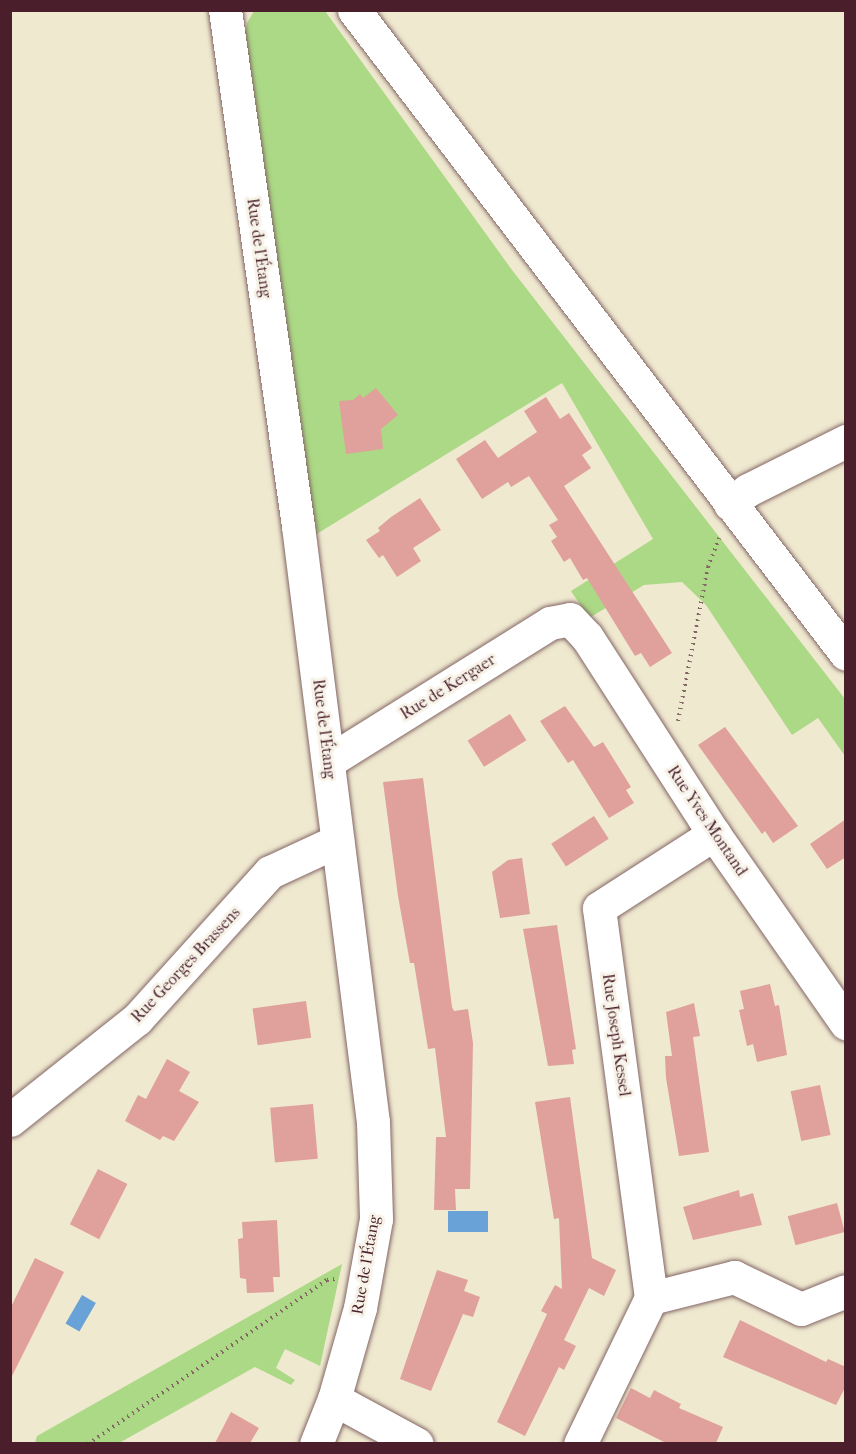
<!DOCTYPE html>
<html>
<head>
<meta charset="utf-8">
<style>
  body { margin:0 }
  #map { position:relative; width:856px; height:1454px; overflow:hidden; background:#efe9d0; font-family:"IM FELL French Canon",serif }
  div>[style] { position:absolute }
  .green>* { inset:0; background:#abd985 }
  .water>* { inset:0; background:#68a2d7; transform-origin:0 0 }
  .building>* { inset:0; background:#e0a09b; transform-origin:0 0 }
  .path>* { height:4px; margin-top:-2px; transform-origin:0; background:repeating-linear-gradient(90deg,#846665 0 1.5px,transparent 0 6px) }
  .roads { filter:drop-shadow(0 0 2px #846665) drop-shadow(0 0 2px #846665) }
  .minor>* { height:33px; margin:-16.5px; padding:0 16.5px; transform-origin:16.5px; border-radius:16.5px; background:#fff }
  .major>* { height:33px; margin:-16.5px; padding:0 16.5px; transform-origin:16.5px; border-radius:16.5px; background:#fff }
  span { translate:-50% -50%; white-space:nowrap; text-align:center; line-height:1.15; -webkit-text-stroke:6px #f7f3e8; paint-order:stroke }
  .street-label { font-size:16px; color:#4a1f2b }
  .frame { position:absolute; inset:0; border:12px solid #4a1f2b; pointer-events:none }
</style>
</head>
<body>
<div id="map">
  <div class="green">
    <i style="clip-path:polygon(254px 11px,325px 11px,512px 270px,845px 699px,845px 756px,818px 718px,792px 735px,706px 605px,682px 582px,644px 585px,589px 618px,571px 591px,653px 539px,562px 383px,315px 535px,241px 56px,247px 23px)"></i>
    <i style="clip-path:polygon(342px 1264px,320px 1366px,285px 1349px,276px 1368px,295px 1380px,291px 1385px,255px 1367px,119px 1443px,35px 1443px,37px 1436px)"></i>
  </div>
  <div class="water">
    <i style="left:488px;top:1211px;width:21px;height:40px;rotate:90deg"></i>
    <i style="left:82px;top:1295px;width:16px;height:33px;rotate:30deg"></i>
  </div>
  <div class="building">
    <i style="clip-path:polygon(376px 388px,398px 415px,381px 429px,383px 449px,346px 454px,339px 401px,353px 400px,360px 394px,363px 398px)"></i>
    <i style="clip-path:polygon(546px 397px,560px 419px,569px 413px,592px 448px,582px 455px,591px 468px,564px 486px,672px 653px,650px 667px,641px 653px,635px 656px,587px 578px,583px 580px,570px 558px,564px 562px,551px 541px,557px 537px,549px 525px,558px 520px,529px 476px,511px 487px,508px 482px,482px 499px,456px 459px,485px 440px,498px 458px,537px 432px,524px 411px)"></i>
    <i style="clip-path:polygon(420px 498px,441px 530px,413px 548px,421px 561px,397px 577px,383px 555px,379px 558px,366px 540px,380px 531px,378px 528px,391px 517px)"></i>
    <i style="clip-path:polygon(565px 706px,594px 747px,603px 742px,631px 787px,626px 790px,634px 803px,609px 818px,573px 760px,568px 763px,540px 721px)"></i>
    <i style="left:510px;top:714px;width:31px;height:50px;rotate:58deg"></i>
    <i style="clip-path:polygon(725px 727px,798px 826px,773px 843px,765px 831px,762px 834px,698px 745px)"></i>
    <i style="clip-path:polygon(423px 778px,452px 1007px,454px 1011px,468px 1009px,473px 1043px,470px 1189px,455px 1189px,456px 1210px,434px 1210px,436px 1137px,446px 1137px,435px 1048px,428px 1049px,414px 963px,410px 963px,398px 896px,383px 782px)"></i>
    <i style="left:594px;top:816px;width:27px;height:51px;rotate:57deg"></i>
    <i style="clip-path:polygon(846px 819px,846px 857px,827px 869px,810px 844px)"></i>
    <i style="clip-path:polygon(522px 858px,530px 914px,500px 918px,492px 872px,508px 860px)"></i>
    <i style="clip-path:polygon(557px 925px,576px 1049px,572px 1050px,574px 1064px,548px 1066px,523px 929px)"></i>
    <i style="clip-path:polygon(770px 984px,775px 1006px,779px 1005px,787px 1055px,757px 1062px,753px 1044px,747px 1046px,739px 1010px,744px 1009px,740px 991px)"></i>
    <i style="left:306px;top:1001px;width:37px;height:54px;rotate:82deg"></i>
    <i style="clip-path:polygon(694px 1003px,700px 1036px,693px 1037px,709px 1152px,679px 1156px,666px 1078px,665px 1056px,672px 1056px,666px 1012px)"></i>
    <i style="clip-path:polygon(167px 1059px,190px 1072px,179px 1091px,199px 1102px,174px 1141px,163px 1136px,160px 1140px,125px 1121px,138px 1095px,146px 1099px)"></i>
    <i style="left:820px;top:1085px;width:51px;height:30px;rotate:78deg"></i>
    <i style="clip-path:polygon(570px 1097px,592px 1258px,616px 1270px,604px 1296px,589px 1288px,564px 1340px,576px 1346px,564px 1370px,559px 1367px,525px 1436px,497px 1422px,547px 1314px,541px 1311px,555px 1285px,562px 1289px,559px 1218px,554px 1219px,535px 1102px)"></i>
    <i style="left:313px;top:1104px;width:55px;height:43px;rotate:85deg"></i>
    <i style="left:98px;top:1169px;width:33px;height:62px;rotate:27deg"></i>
    <i style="clip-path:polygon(739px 1190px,740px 1197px,753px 1193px,762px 1225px,693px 1240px,683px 1207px)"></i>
    <i style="left:837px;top:1203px;width:30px;height:51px;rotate:75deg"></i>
    <i style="clip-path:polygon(277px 1220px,280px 1277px,273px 1277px,274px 1292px,247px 1293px,246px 1279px,240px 1278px,238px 1239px,243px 1238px,242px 1222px)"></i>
    <i style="clip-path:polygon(35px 1258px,64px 1272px,10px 1380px,10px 1309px)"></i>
    <i style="clip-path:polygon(437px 1270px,468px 1280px,464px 1291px,480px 1297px,473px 1317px,463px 1314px,431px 1391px,400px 1379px)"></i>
    <i style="clip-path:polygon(740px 1320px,826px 1362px,828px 1359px,846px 1367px,846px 1386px,836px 1405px,723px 1357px)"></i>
    <i style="clip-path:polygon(631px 1388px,650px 1398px,654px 1390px,681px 1404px,679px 1408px,723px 1427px,716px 1443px,666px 1443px,616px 1418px)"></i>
    <i style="clip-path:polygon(231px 1412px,259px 1428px,250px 1443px,215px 1443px)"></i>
  </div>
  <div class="path">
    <i style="left:678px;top:721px;width:157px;rotate:-79deg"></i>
    <i style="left:708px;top:567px;width:31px;rotate:-69deg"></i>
    <i style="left:88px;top:1444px;width:290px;rotate:-34.5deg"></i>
    <i style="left:327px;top:1280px;width:8px;rotate:-7deg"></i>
  </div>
  <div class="roads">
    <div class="minor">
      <i style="left:225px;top:10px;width:521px;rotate:81.95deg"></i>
      <i style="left:298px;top:526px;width:601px;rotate:82.83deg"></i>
      <i style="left:373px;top:1122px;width:97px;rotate:88.2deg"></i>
      <i style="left:376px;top:1219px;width:90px;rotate:100.2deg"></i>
      <i style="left:360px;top:1308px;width:95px;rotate:105.9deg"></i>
      <i style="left:334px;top:1399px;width:48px;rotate:111.8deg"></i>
      <i style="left:730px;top:504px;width:23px;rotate:-38deg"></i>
      <i style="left:748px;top:490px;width:110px;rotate:-26.6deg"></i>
      <i style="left:329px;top:761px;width:261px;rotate:-32deg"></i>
      <i style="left:550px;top:623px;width:20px;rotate:-11deg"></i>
      <i style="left:570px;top:619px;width:25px;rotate:47deg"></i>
      <i style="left:587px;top:637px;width:234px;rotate:57.2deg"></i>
      <i style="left:714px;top:834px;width:231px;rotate:55.1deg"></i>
      <i style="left:10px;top:1120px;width:162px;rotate:-38.5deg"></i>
      <i style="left:137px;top:1019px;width:198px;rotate:-47.9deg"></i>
      <i style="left:270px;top:872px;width:74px;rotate:-24.8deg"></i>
      <i style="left:651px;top:1298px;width:393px;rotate:-97.6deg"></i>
      <i style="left:599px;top:908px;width:137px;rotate:-32.8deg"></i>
      <i style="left:334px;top:1399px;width:94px;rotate:28.5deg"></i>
      <i style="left:580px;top:1444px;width:162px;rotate:-64.1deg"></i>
      <i style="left:651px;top:1298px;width:86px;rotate:-14.2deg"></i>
      <i style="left:734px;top:1277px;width:74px;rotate:25.5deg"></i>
      <i style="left:801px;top:1309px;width:48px;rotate:-21.8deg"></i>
    </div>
    <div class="major">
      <i style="left:354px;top:10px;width:810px;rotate:52.62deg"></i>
    </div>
  </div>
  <div class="street-label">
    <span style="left:259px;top:248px;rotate:82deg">Rue de l'Étang</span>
    <span style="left:448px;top:687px;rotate:-32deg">Rue de Kergaer</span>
    <span style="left:324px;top:729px;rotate:83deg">Rue de l'Étang</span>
    <span style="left:707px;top:821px;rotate:56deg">Rue Yves Montand</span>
    <span style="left:186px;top:965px;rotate:-47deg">Rue Georges Brassens</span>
    <span style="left:616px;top:1035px;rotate:82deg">Rue Joseph Kessel</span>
    <span style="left:366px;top:1265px;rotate:-80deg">Rue de l'Étang</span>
  </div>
  <div class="frame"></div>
</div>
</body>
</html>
